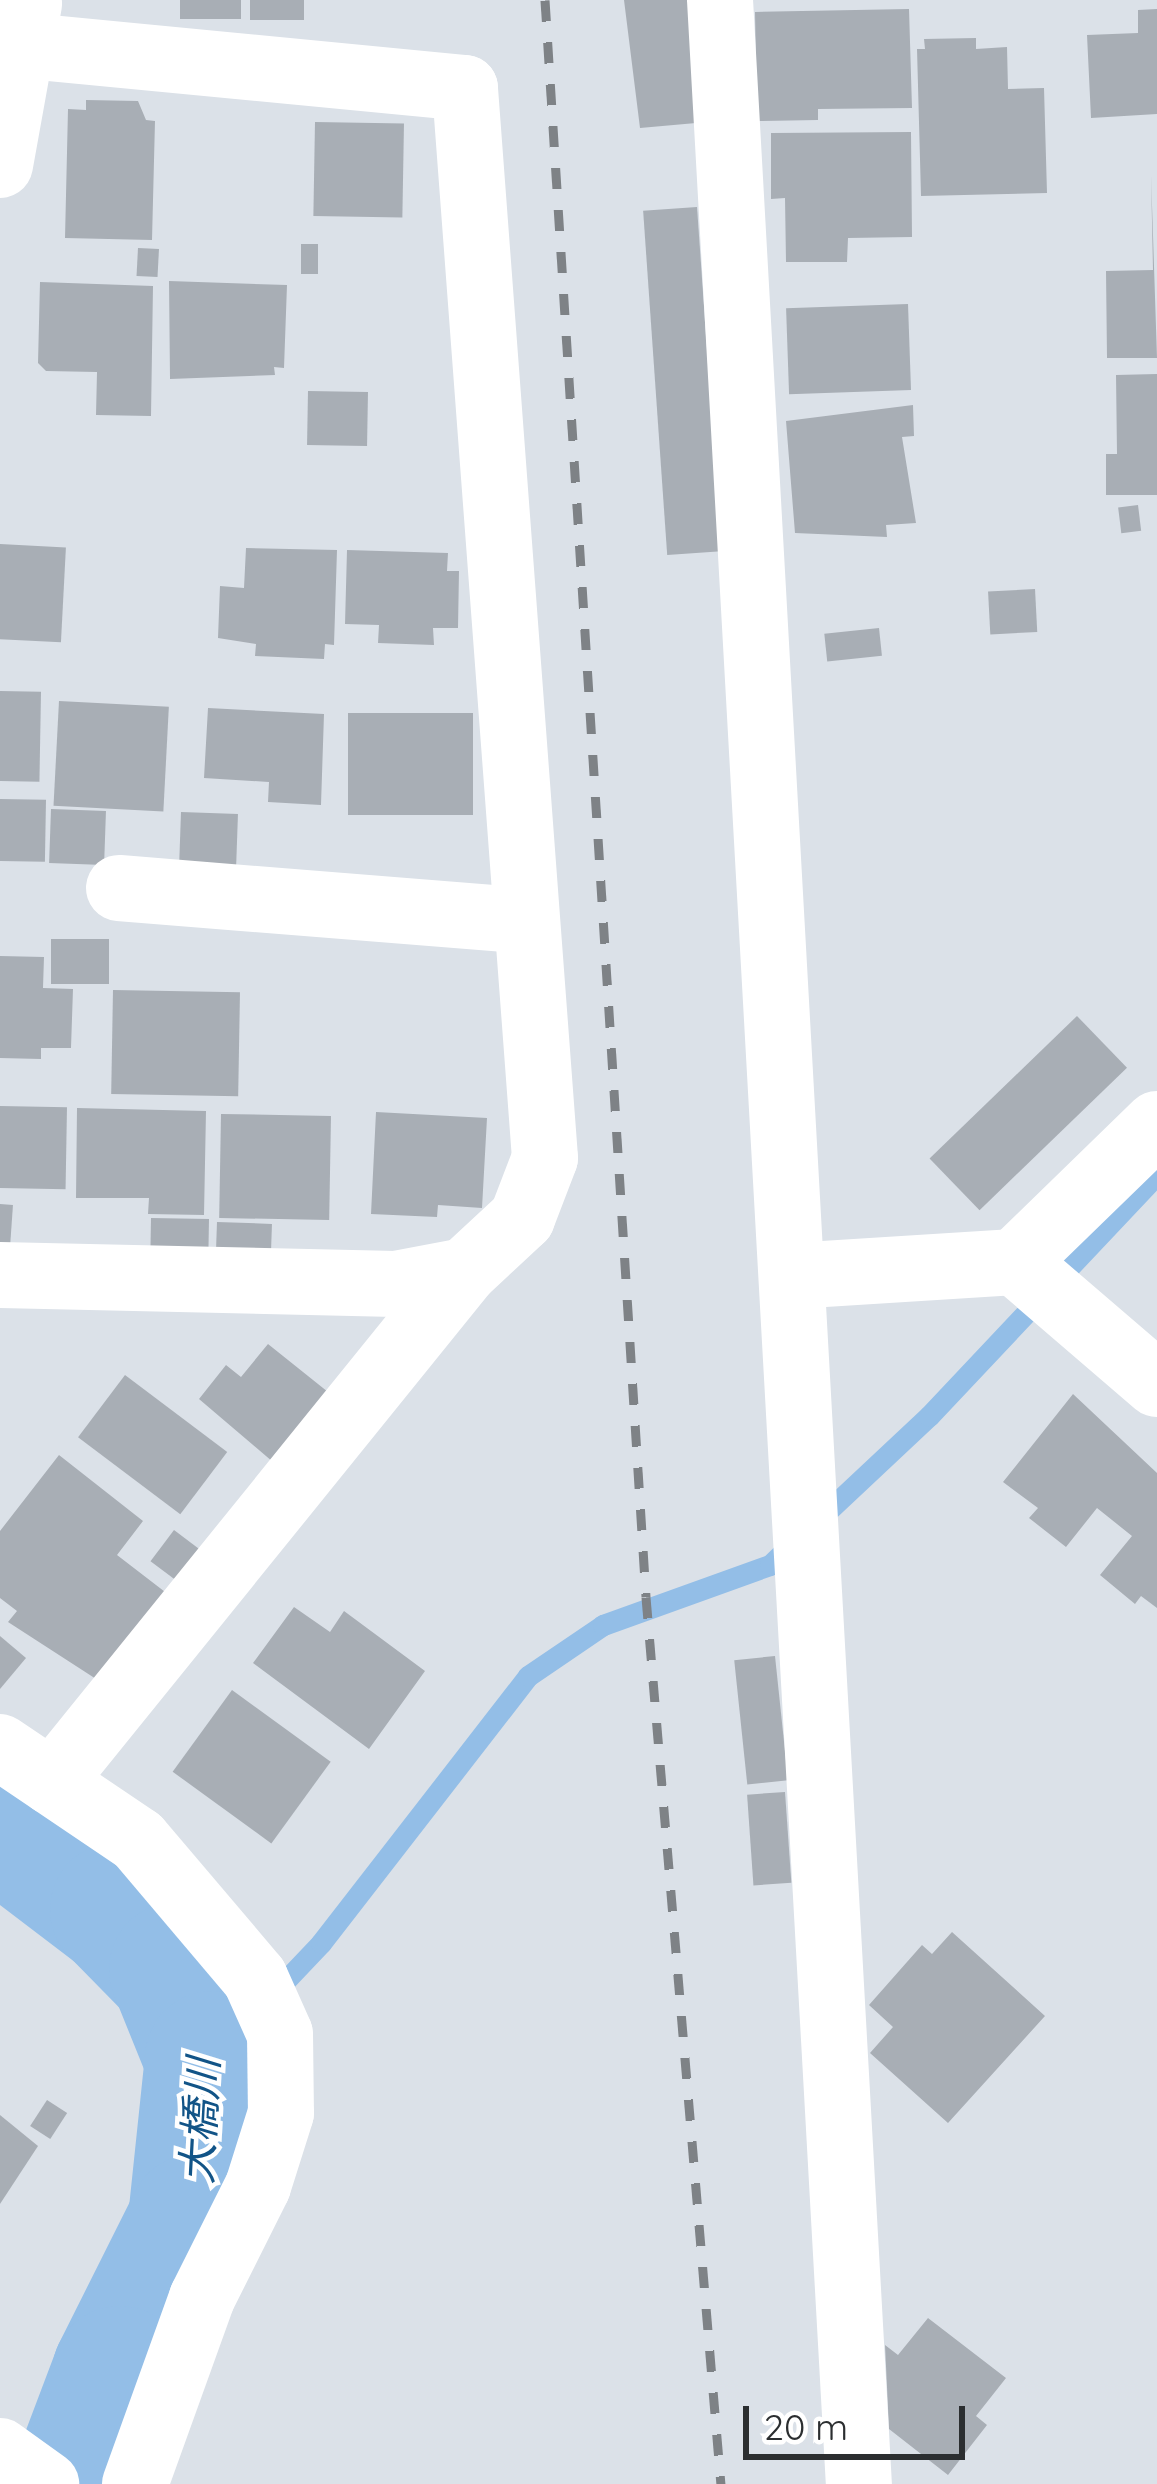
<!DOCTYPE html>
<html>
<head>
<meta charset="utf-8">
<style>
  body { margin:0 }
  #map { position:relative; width:1157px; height:2484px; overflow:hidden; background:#dbe1e8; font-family:Quicksand,"Noto Sans JP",sans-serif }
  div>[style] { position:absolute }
  .stream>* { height:21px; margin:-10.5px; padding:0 10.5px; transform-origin:10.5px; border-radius:10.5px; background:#93bee7 }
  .river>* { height:135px; margin:-67.5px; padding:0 67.5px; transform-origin:67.5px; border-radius:67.5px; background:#93bee7 }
  .building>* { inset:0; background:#a8aeb5; transform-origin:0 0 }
  .minor>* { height:66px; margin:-33px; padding:0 33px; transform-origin:33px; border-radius:33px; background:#fff }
  .tertiary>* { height:66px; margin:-33px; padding:0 33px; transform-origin:33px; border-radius:33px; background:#fff }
  .rail>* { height:9px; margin-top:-4.5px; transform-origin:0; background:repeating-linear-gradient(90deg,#7e8286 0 21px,transparent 0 42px) }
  span { translate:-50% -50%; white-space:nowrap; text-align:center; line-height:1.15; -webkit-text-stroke:9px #fff; paint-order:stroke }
  .water-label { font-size:42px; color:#125487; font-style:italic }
  .scale { position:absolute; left:743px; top:2406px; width:222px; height:54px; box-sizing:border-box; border:6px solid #2b2e30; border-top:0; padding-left:15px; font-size:36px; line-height:42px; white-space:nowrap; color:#2b2e30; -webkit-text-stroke:9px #fff; paint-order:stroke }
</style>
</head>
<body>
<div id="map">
  <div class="stream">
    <i style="left:817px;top:1521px;width:154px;rotate:-43.2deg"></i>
    <i style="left:929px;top:1416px;width:332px;rotate:-46.7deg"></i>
    <i style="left:212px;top:2058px;width:158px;rotate:-46.5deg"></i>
    <i style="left:321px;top:1943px;width:338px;rotate:-52.2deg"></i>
    <i style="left:528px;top:1676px;width:91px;rotate:-34.2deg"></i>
    <i style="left:603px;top:1625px;width:177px;rotate:-19.8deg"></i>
    <i style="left:770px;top:1565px;width:33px;rotate:-44deg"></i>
  </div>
  <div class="river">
    <i style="left:0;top:1820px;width:147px;rotate:37.3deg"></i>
    <i style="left:117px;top:1909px;width:84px;rotate:45.5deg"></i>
    <i style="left:176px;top:1969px;width:96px;rotate:68deg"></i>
    <i style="left:212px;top:2058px;width:164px;rotate:96deg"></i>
    <i style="left:195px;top:2221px;width:170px;rotate:116.6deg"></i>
    <i style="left:119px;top:2373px;width:119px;rotate:110.7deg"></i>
  </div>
  <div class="building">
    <i style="left:180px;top:0;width:61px;height:19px"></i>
    <i style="left:250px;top:0;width:54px;height:20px"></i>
    <i style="clip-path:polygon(624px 0,693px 0,696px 123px,640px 128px)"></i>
    <i style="clip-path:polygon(909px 9px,912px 108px,818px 109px,818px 120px,757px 121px,755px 12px)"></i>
    <i style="clip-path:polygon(1157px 9px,1157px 114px,1091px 118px,1087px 35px,1138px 33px,1138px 10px)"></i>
    <i style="clip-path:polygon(976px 38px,976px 49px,1007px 47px,1008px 89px,1044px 88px,1047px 193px,921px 196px,917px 49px,925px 49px,924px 39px)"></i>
    <i style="clip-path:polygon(86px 100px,138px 101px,146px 120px,155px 121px,152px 240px,65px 238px,68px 109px,86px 110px)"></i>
    <i style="left:315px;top:122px;width:89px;height:94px;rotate:1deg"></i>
    <i style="clip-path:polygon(911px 132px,912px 237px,848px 238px,847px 262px,786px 262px,785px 198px,771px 199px,771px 133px)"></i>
    <i style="clip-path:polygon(1151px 174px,1157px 358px,1107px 358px,1106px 271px,1153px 270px)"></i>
    <i style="left:697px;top:207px;width:345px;height:54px;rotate:86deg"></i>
    <i style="left:301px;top:244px;width:17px;height:30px"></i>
    <i style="left:138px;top:248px;width:21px;height:28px;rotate:3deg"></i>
    <i style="clip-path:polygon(169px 281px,287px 285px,284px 368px,274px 367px,275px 375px,170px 379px)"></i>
    <i style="clip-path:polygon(40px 282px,153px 286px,151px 416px,96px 415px,97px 372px,46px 371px,38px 363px)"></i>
    <i style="left:908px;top:304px;width:86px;height:122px;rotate:88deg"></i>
    <i style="clip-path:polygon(1157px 374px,1157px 495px,1106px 495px,1106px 454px,1117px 454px,1116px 375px)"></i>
    <i style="left:308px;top:391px;width:60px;height:54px;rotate:1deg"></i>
    <i style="clip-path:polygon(913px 405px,914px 436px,902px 437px,916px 523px,886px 525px,887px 537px,795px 533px,786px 421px)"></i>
    <i style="left:1138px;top:505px;width:26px;height:20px;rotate:83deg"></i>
    <i style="left:0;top:544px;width:66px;height:95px;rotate:3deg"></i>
    <i style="clip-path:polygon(246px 548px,337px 550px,334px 645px,325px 644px,324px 659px,255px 656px,256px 644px,218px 638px,220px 586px,244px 588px)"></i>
    <i style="clip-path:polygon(347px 550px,448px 553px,447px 571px,459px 571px,458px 628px,433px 628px,434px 645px,378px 643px,379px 625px,345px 624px)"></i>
    <i style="left:1035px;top:589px;width:43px;height:47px;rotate:87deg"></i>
    <i style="left:879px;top:628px;width:28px;height:55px;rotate:84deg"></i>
    <i style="left:0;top:691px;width:41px;height:90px;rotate:1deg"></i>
    <i style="left:59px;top:701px;width:110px;height:105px;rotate:3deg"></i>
    <i style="clip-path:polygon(208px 708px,324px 714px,321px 805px,268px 802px,269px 782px,204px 778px)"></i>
    <i style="left:348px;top:713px;width:125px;height:102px"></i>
    <i style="left:0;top:799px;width:46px;height:62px;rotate:1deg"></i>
    <i style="left:51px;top:809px;width:55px;height:54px;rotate:2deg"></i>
    <i style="left:181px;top:812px;width:57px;height:53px;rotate:2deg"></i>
    <i style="left:51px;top:939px;width:58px;height:45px"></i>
    <i style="clip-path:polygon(0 956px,44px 957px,43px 988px,73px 989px,71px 1048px,41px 1048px,41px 1059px,0 1058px)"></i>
    <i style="left:113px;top:990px;width:127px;height:104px;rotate:1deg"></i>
    <i style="left:1077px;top:1016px;width:72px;height:205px;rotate:46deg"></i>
    <i style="left:0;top:1106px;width:67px;height:82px;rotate:1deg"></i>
    <i style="clip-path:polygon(77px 1108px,206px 1111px,204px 1215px,148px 1214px,149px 1198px,76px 1198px)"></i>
    <i style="clip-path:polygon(376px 1112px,487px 1118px,482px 1208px,438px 1205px,437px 1217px,371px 1214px)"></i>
    <i style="left:221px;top:1114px;width:110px;height:104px;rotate:1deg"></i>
    <i style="left:0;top:1204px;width:13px;height:53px;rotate:4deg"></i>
    <i style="left:151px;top:1218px;width:58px;height:47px;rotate:1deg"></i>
    <i style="left:217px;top:1222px;width:55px;height:46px;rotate:2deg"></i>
    <i style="clip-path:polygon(268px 1344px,333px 1396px,273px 1462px,199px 1399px,226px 1365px,241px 1377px)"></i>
    <i style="left:125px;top:1375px;width:128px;height:78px;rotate:37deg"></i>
    <i style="clip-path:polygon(1073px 1394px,1157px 1473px,1157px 1608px,1141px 1596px,1135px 1604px,1100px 1575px,1132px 1536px,1097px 1508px,1066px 1547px,1029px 1518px,1038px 1508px,1003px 1482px)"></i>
    <i style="clip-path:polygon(59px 1455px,143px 1521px,117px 1555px,169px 1595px,110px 1688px,8px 1622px,17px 1611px,0 1598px,0 1531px)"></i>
    <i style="left:174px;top:1530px;width:46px;height:39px;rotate:37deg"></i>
    <i style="clip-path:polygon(294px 1607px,330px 1632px,344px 1611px,425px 1671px,369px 1749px,253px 1663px)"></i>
    <i style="clip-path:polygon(0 1636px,26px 1658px,0 1689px)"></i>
    <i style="left:775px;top:1656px;width:125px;height:41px;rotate:84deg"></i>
    <i style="left:232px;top:1690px;width:122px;height:101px;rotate:36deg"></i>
    <i style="left:785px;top:1792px;width:91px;height:38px;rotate:86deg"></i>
    <i style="clip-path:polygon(952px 1932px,1045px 2016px,948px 2123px,870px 2053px,893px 2027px,869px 2005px,922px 1945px,932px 1954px)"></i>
    <i style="left:47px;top:2100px;width:24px;height:31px;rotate:33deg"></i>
    <i style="clip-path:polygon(0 2115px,38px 2146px,0 2204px)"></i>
    <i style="clip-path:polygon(928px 2318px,1006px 2378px,976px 2416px,987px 2425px,948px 2475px,889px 2429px,885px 2345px,898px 2355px)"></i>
  </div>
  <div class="minor">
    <i style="left:720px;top:0;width:2488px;rotate:86.8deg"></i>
    <i style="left:0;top:165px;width:164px;rotate:-79.8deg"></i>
    <i style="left:119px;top:888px;width:408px;rotate:4.6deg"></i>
    <i style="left:1015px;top:1262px;width:187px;rotate:40.7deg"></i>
    <i style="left:0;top:1275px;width:396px;rotate:1.3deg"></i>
    <i style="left:396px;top:1284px;width:70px;rotate:-10.7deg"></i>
    <i style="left:465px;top:1271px;width:78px;rotate:-42.9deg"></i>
    <i style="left:522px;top:1218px;width:64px;rotate:-69deg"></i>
    <i style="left:545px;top:1158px;width:1073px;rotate:-94.28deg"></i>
    <i style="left:465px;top:88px;width:445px;rotate:-174.5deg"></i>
    <i style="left:792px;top:1276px;width:223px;rotate:-3.6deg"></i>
    <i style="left:1015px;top:1262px;width:198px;rotate:-44.2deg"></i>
    <i style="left:0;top:1747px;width:166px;rotate:34deg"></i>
    <i style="left:138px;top:1840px;width:181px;rotate:49.7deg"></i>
    <i style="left:255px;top:1978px;width:61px;rotate:65.9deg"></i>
    <i style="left:280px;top:2034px;width:79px;rotate:89.3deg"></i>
    <i style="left:281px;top:2113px;width:77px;rotate:107.5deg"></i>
    <i style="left:258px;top:2186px;width:125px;rotate:116.6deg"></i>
    <i style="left:202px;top:2298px;width:198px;rotate:109.8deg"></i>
    <i style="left:52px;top:1782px;width:657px;rotate:-51.05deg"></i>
  </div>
  <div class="tertiary">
    <i style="left:0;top:2451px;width:57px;rotate:35.7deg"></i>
  </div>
  <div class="rail">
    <i style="left:545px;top:0;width:1600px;rotate:86.38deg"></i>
    <i style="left:646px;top:1597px;width:890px;rotate:85.17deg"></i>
  </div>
  <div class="water-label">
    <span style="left:200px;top:2121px;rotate:-87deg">大橋川</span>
  </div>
  <div class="scale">20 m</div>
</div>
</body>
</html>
